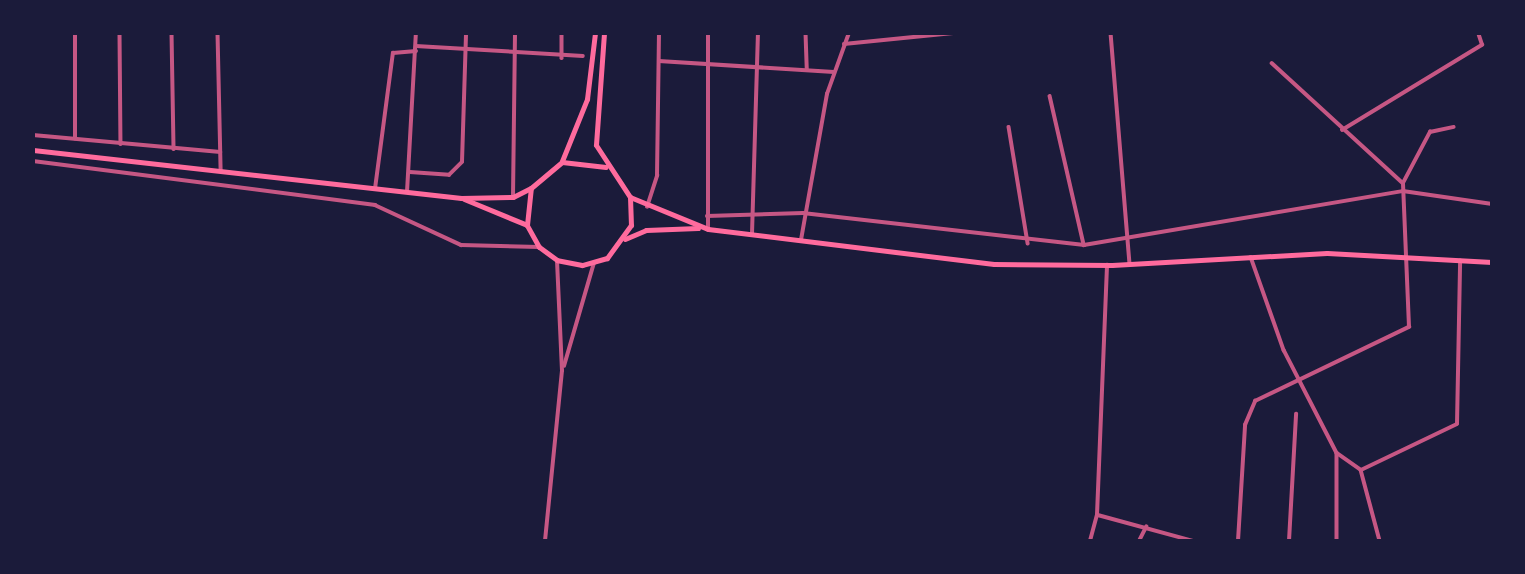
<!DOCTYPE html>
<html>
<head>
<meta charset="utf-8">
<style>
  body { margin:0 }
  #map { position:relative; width:1525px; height:574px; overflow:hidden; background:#1b1b3a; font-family:"Asap Condensed",sans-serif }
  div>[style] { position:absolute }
  .minor>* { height:3.5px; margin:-1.75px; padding:0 1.75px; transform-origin:1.75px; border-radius:1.75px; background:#c65784 }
  .primary>* { height:5px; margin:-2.5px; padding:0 2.5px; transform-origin:2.5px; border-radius:2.5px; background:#ff6b9d }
  .trunk>* { height:5px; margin:-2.5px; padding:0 2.5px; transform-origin:2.5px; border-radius:2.5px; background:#ff6b9d }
  span { translate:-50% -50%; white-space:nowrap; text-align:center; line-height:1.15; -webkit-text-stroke:5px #1b1b3a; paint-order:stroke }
  .frame { position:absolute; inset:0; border:35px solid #1b1b3a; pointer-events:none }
</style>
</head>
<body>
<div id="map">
  <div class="minor">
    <i style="left:120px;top:33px;width:111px;rotate:89.5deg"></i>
    <i style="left:172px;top:33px;width:116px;rotate:89deg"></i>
    <i style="left:218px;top:33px;width:137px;rotate:88.7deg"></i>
    <i style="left:562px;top:33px;width:25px;rotate:90deg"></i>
    <i style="left:806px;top:33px;width:37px;rotate:88deg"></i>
    <i style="left:1111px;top:33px;width:232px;rotate:85.3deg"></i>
    <i style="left:844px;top:44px;width:112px;rotate:-5.7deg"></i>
    <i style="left:416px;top:46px;width:167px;rotate:3.4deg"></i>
    <i style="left:659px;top:61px;width:175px;rotate:3.6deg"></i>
    <i style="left:1272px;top:63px;width:176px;rotate:42.5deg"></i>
    <i style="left:1050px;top:96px;width:153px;rotate:77.1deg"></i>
    <i style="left:1009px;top:127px;width:118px;rotate:80.7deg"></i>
    <i style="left:1342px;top:130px;width:164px;rotate:-31.3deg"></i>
    <i style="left:1482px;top:45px;width:13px;rotate:-108deg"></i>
    <i style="left:33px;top:135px;width:188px;rotate:5.2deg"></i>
    <i style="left:75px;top:139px;width:106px;rotate:-90deg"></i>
    <i style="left:33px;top:161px;width:345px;rotate:7.3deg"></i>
    <i style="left:375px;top:205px;width:95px;rotate:24.9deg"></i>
    <i style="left:461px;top:245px;width:78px;rotate:1.5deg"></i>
    <i style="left:410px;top:172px;width:39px;rotate:4deg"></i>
    <i style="left:449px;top:175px;width:18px;rotate:-45deg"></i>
    <i style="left:462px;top:162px;width:129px;rotate:-88.2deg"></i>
    <i style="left:375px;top:189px;width:137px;rotate:-82.5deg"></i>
    <i style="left:393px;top:53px;width:23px;rotate:-5deg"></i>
    <i style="left:407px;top:192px;width:159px;rotate:-86.8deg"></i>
    <i style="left:513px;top:197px;width:164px;rotate:-89.3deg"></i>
    <i style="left:647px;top:207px;width:33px;rotate:-72deg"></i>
    <i style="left:657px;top:176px;width:143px;rotate:-89.2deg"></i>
    <i style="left:707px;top:216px;width:96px;rotate:-1.8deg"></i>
    <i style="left:803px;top:213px;width:283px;rotate:6.5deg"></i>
    <i style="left:1084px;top:245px;width:324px;rotate:-9.6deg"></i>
    <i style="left:1403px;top:191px;width:90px;rotate:8.3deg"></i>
    <i style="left:708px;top:229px;width:196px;rotate:-90deg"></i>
    <i style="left:752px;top:234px;width:201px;rotate:-88.3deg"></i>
    <i style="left:801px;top:240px;width:148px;rotate:-79.9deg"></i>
    <i style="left:827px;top:94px;width:65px;rotate:-70.2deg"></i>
    <i style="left:1251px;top:257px;width:99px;rotate:70.5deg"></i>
    <i style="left:1284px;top:350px;width:116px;rotate:62.8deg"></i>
    <i style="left:1337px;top:453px;width:88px;rotate:90deg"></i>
    <i style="left:564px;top:366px;width:107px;rotate:-73.8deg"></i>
    <i style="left:1337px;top:453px;width:29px;rotate:35deg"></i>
    <i style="left:1361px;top:470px;width:106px;rotate:-25.6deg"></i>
    <i style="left:1457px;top:424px;width:163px;rotate:-88.9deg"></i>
    <i style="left:1361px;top:470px;width:73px;rotate:75deg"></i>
    <i style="left:1098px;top:515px;width:99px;rotate:15.2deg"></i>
    <i style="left:545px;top:541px;width:171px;rotate:-84.3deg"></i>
    <i style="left:562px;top:371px;width:110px;rotate:-92.6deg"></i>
    <i style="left:1090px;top:541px;width:27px;rotate:-75deg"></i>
    <i style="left:1097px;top:515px;width:250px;rotate:-87.7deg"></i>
    <i style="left:1139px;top:541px;width:16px;rotate:-63deg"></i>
    <i style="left:1238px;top:541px;width:116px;rotate:-86.5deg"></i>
    <i style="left:1245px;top:425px;width:26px;rotate:-67deg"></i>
    <i style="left:1255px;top:401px;width:171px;rotate:-25.7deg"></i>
    <i style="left:1409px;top:327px;width:144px;rotate:-92.4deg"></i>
    <i style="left:1403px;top:183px;width:58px;rotate:-62.1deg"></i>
    <i style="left:1430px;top:132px;width:24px;rotate:-12deg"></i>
    <i style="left:1289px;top:541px;width:127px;rotate:-86.8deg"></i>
  </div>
  <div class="primary">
    <i style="left:33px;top:150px;width:431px;rotate:6.4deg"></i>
    <i style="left:461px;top:198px;width:52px;rotate:-1.1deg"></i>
    <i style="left:513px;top:197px;width:20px;rotate:-27deg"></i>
    <i style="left:630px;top:197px;width:84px;rotate:22.3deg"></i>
    <i style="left:708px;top:229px;width:288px;rotate:7deg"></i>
    <i style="left:994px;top:264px;width:118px;rotate:0.5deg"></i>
    <i style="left:1112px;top:265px;width:215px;rotate:-3.2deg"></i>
    <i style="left:1327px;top:253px;width:165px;rotate:3.1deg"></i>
    <i style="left:464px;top:199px;width:68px;rotate:22.4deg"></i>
    <i style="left:625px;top:239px;width:23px;rotate:-23deg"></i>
    <i style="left:646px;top:230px;width:52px;rotate:-2.2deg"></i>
  </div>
  <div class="trunk">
    <i style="left:604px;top:33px;width:112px;rotate:94.1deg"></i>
    <i style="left:596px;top:145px;width:62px;rotate:56.8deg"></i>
    <i style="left:630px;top:197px;width:28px;rotate:88deg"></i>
    <i style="left:631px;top:225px;width:41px;rotate:126deg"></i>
    <i style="left:607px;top:258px;width:26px;rotate:164deg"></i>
    <i style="left:582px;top:265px;width:25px;rotate:-169deg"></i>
    <i style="left:557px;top:260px;width:22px;rotate:-144deg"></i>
    <i style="left:539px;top:247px;width:25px;rotate:-119deg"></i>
    <i style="left:527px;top:225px;width:37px;rotate:-84deg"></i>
    <i style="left:531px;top:188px;width:40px;rotate:-40deg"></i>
    <i style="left:562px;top:162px;width:44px;rotate:6.5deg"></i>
    <i style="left:562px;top:161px;width:67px;rotate:-68deg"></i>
    <i style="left:587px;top:99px;width:66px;rotate:-83.1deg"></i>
  </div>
  <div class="frame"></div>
</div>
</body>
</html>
